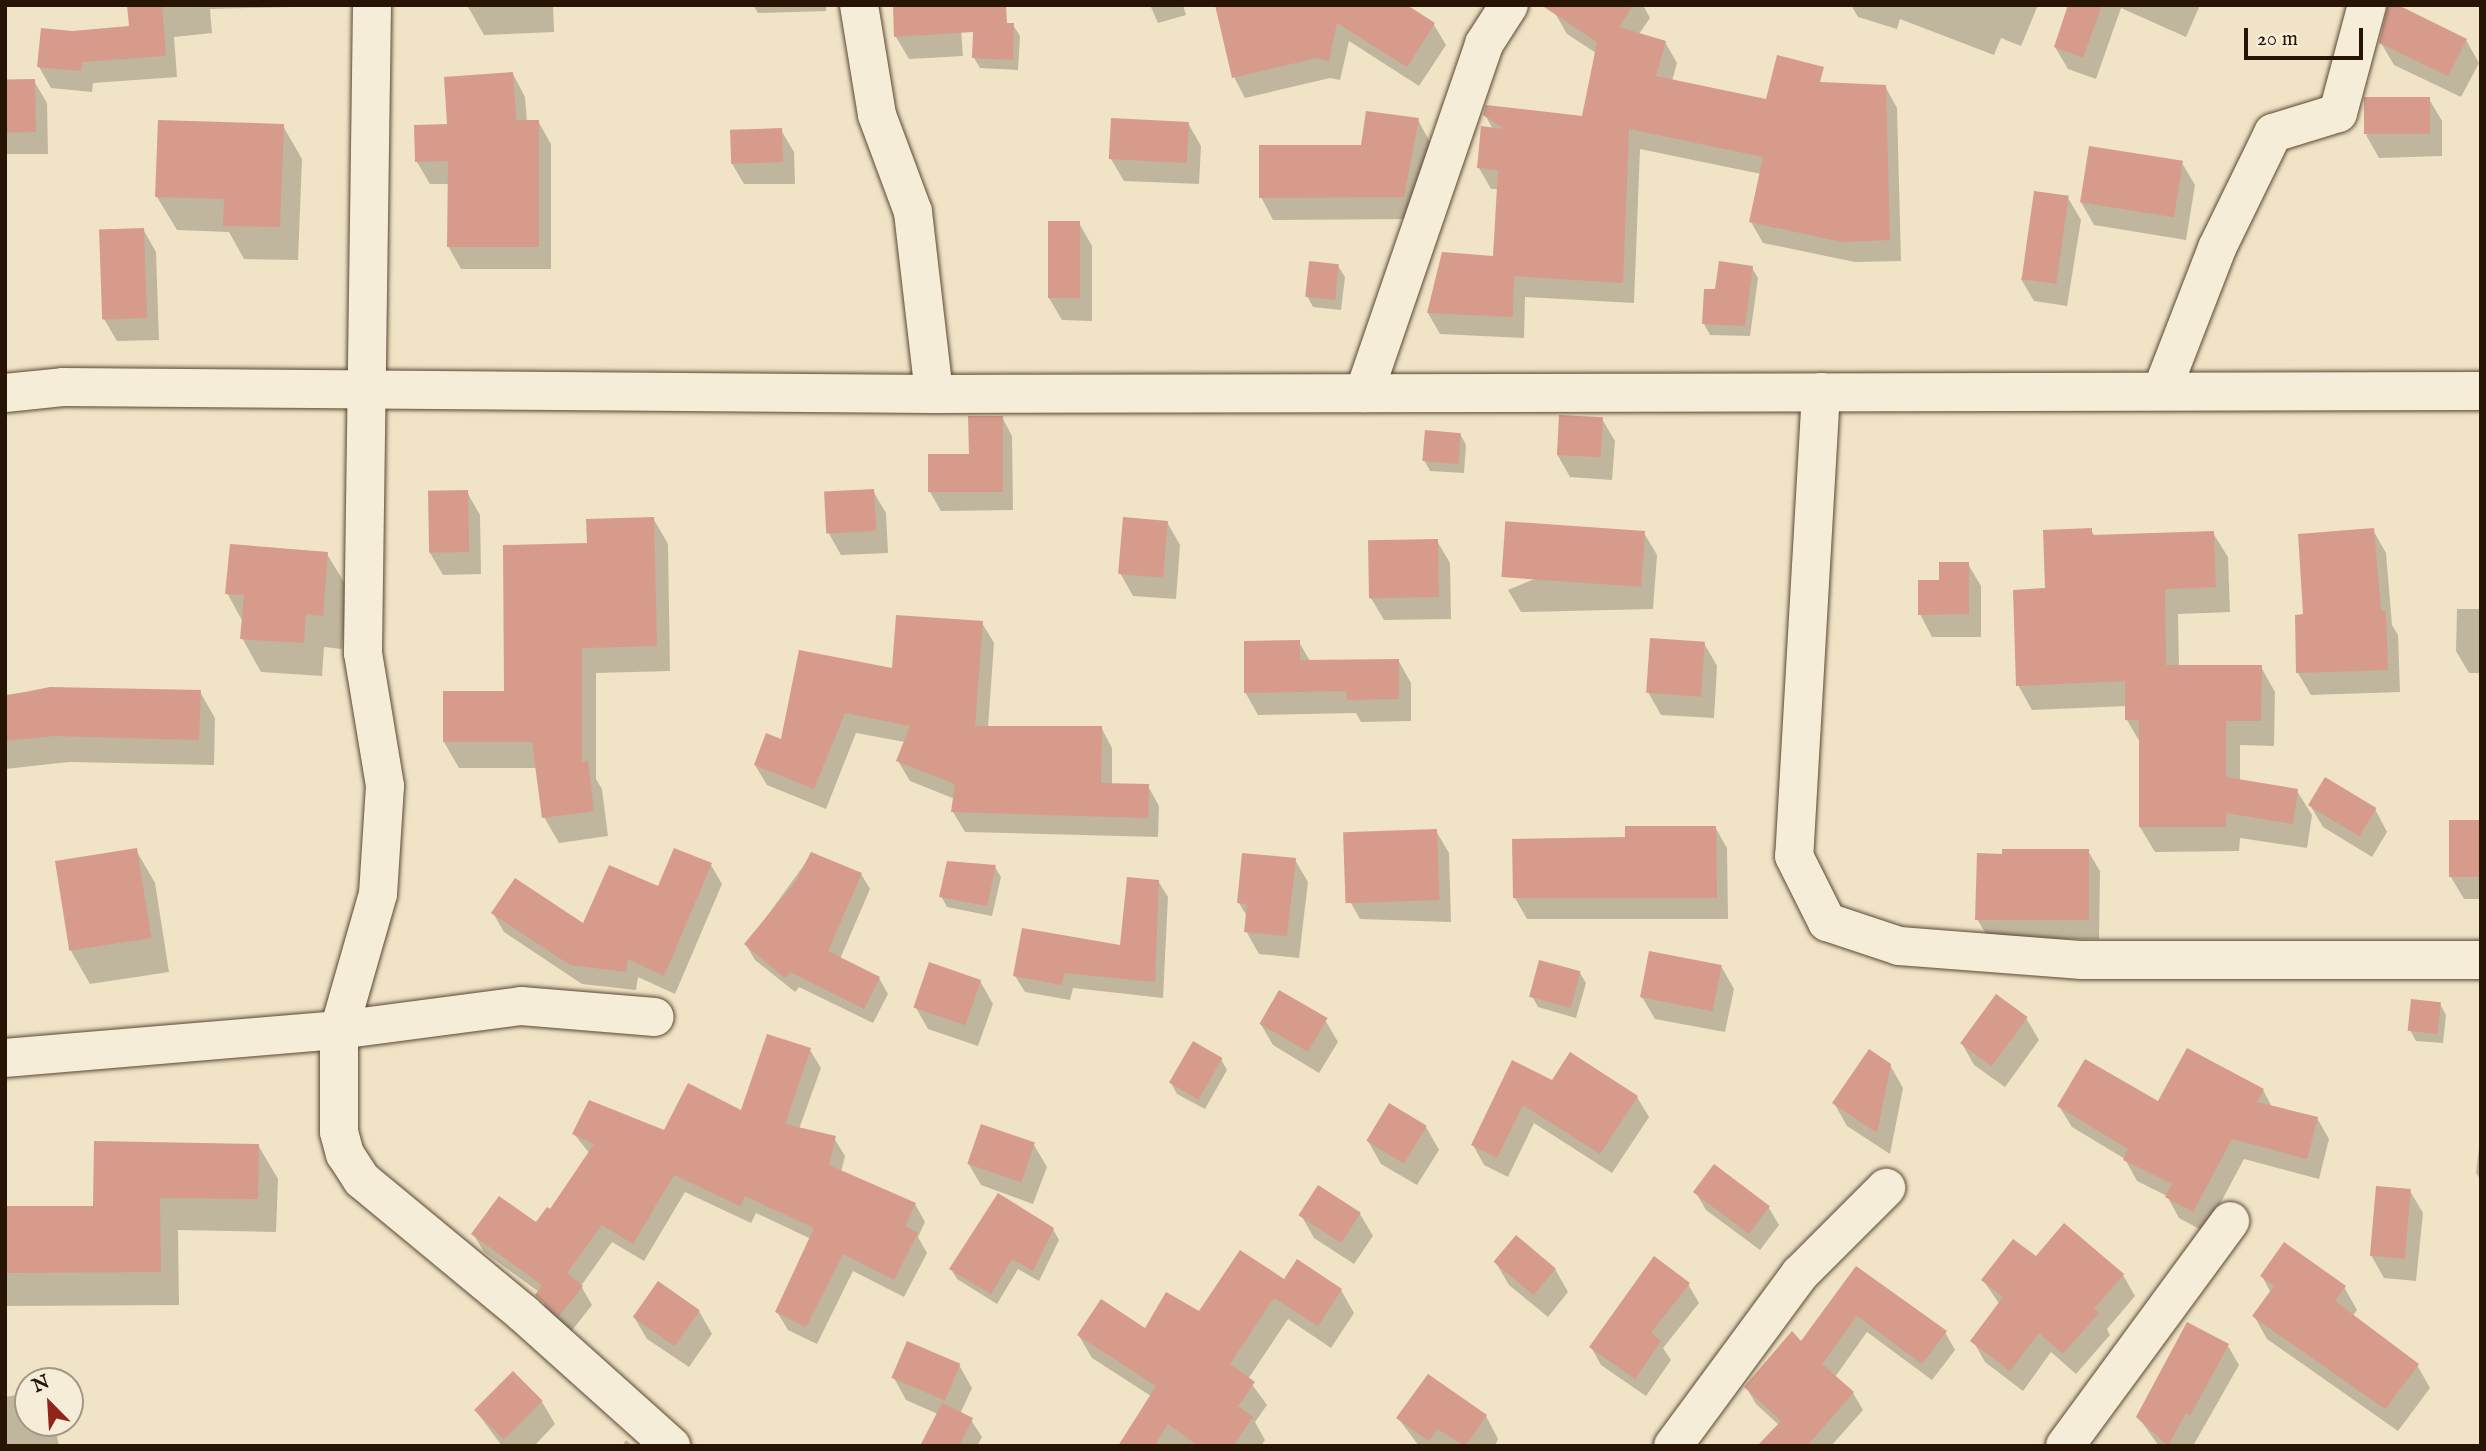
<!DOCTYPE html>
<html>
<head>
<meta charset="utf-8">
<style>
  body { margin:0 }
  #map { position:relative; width:2486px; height:1451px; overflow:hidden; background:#f1e3c5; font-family:"IM FELL English",serif }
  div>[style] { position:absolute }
  .shadow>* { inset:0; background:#0003 }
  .building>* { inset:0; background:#d79b8b; transform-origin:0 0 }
  .roads { filter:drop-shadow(0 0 2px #5a4835) drop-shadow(0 0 2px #5a4835) }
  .street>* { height:38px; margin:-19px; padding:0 19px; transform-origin:19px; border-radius:19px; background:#f6edd9 }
  .secondary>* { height:38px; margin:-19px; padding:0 19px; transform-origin:19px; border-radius:19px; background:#f6edd9 }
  span { translate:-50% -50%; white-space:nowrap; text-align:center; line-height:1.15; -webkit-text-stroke:5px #f6edd9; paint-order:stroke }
  .frame { position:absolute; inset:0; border:7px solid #271405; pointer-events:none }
  .north { position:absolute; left:14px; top:1367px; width:70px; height:70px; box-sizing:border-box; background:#f6edd9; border:2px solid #a39684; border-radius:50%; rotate:336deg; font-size:19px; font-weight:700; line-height:28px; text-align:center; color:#271405 }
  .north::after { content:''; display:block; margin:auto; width:24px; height:32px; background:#8f2418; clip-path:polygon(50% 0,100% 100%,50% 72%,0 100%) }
  .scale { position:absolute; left:2244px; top:28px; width:119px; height:32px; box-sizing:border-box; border:4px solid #271405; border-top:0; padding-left:9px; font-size:21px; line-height:24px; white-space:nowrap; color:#271405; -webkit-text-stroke:5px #f6edd9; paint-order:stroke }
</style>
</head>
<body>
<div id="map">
  <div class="shadow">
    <i style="clip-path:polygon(129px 5px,332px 5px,332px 6px,210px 9px,212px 33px,174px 37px,177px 77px,93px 83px,92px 92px,51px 88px,39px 67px,72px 33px,131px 28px)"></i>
    <i style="clip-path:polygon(467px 5px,553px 5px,554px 32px,484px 35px)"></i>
    <i style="clip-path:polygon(753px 5px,826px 5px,826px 11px,758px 13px)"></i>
    <i style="clip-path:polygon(1150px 5px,1183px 5px,1186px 15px,1158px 23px)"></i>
    <i style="clip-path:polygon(1403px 5px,1434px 25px,1446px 45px,1419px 86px,1349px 41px,1340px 80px,1330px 78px,1245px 98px,1234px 77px,1224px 35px)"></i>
    <i style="clip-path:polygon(1560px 5px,1643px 5px,1650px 18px,1639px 34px,1665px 42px,1677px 63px,1672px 81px,1767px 101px,1885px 86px,1897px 108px,1901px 261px,1855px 262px,1763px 243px,1751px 222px,1761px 174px,1640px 149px,1634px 303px,1525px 297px,1524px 338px,1440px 334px,1428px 313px,1444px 254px,1495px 257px,1499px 189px,1491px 189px,1479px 168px,1493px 129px,1485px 115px,1584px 118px,1596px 53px,1567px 34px,1555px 13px)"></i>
    <i style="clip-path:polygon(1851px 5px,2038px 5px,2021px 46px,2001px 38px,1994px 55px,1900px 19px,1897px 29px,1858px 17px)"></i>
    <i style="clip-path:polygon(2070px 5px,2200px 5px,2186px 37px,2121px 8px,2096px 79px,2068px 69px,2055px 47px)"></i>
    <i style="clip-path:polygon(960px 18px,963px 56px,909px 59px,896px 37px)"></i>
    <i style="clip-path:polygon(1013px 25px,1020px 36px,1018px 70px,980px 68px,974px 58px)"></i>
    <i style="clip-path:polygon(2466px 40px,2479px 63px,2461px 97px,2394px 65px,2381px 43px)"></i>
    <i style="clip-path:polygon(513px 74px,525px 97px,527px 122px,538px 121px,551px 144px,551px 269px,461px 269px,448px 246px,449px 184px,430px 184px,417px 162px,449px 125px)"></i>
    <i style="clip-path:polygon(5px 81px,34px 81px,47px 103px,48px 154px,5px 154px)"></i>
    <i style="clip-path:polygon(2429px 99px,2442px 121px,2442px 156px,2379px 158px,2366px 135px)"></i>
    <i style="clip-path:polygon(1418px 120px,1430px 142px,1416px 219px,1273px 220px,1261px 197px)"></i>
    <i style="clip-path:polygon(1188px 123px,1201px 146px,1199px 184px,1124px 181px,1111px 159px)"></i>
    <i style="clip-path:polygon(283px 126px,302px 159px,298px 260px,244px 259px,229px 232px,177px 230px,157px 197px)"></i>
    <i style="clip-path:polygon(781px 130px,794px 152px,795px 184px,744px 184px,731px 162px)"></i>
    <i style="clip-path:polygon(2182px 163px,2195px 185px,2186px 240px,2094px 225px,2081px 202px)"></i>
    <i style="clip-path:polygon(2068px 198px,2081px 220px,2067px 306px,2034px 301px,2021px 279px)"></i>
    <i style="clip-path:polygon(1079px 223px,1092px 246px,1092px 321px,1062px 320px,1049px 298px)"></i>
    <i style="clip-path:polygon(143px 229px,156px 252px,159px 340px,117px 341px,104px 319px)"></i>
    <i style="clip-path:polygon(1338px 266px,1345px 277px,1341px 310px,1313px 307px,1307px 296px)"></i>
    <i style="clip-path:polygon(1752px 268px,1758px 278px,1750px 336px,1710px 335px,1704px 324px,1716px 291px)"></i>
    <i style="clip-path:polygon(1002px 417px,1012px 436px,1013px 510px,941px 511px,930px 492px,971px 456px)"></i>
    <i style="clip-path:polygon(1602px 419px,1615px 441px,1612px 480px,1570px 477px,1557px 454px)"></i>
    <i style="clip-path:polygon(1460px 434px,1466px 445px,1464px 473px,1430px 471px,1424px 460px)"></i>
    <i style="clip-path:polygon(873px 491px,886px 513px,888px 553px,841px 555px,828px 532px)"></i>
    <i style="clip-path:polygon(467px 492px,480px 515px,481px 574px,443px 575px,430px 553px)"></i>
    <i style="clip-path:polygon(653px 518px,668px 544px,670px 671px,596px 673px,596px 779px,602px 789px,608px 836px,559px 843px,544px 817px,537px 768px,459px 768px,444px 742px,506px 693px,588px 545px)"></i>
    <i style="clip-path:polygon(1167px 522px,1180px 545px,1176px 599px,1133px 596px,1120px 573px)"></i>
    <i style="clip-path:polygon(2091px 530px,2095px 537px,2213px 533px,2228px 557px,2230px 612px,2178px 614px,2179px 666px,2261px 667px,2275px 692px,2274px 746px,2240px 745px,2240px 781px,2297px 791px,2312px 815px,2307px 848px,2240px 838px,2239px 851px,2155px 852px,2140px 827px,2141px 744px,2127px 720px,2127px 706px,2032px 710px,2018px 685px,2046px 590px)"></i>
    <i style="clip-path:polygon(2373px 530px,2386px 553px,2392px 625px,2398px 635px,2400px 692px,2311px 695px,2298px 673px,2305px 616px)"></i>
    <i style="clip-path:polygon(1644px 533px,1657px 555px,1653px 609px,1521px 612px,1508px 590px)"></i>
    <i style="clip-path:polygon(1437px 541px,1450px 563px,1451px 619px,1384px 620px,1371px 598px,1370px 543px)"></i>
    <i style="clip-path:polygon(327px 554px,347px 587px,342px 649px,324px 647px,322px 676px,261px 672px,242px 638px,243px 622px,227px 593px)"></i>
    <i style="clip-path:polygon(1968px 564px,1981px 586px,1981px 637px,1932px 637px,1920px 614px,1941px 582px)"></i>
    <i style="clip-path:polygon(2457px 609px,2481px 609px,2481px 673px,2469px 673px,2456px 651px)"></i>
    <i style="clip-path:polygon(982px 623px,994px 643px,988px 728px,1101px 727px,1112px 748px,1112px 785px,1148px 786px,1159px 806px,1158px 837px,965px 832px,953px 812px,955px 799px,910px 781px,898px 761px,905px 742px,856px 733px,826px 809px,767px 785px,755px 765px,783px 741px,893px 670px)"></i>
    <i style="clip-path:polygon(1299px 642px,1310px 661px,1398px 660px,1411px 683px,1411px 721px,1361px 722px,1356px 713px,1258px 715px,1245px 692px)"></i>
    <i style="clip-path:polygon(1704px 643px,1717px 666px,1714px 718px,1661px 715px,1648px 692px)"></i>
    <i style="clip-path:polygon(50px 689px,200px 692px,215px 718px,214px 765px,69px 762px,5px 769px,5px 695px)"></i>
    <i style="clip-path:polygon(2310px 805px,2375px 809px,2387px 832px,2372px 857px,2323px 827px)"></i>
    <i style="clip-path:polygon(2481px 822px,2481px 899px,2464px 899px,2451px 877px)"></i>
    <i style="clip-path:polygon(1715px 827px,1727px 848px,1728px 919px,1527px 919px,1515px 898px,1627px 839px)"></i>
    <i style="clip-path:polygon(1436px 831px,1449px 853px,1451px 922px,1360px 919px,1347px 896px)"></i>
    <i style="clip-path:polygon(136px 850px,155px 883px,169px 972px,90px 984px,71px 951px)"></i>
    <i style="clip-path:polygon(2088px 851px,2100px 871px,2099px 939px,1989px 939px,1977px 919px)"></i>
    <i style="clip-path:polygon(812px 854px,861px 874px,870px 889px,840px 959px,879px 978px,888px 994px,873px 1023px,799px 987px,795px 992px,755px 960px,746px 945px)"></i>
    <i style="clip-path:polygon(1295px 860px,1308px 882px,1299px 958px,1259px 954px,1246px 931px,1248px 918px,1239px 903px)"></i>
    <i style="clip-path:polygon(711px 865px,722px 884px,675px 994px,638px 977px,636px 990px,582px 984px,504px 932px,493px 913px,583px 926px)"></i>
    <i style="clip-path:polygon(995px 867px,1001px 877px,992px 916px,947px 907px,941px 896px)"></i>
    <i style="clip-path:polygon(1158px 881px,1168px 897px,1163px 998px,1073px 988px,1070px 1000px,1025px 992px,1015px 976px,1122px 947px)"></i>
    <i style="clip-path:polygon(1721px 966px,1734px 989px,1725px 1032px,1655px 1019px,1642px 997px)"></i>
    <i style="clip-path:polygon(1580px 973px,1586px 983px,1576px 1018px,1538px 1007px,1532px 996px)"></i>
    <i style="clip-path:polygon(980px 981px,993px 1004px,978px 1046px,928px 1029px,915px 1006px)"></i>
    <i style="clip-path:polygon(2440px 1004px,2446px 1015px,2443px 1043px,2416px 1041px,2410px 1030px)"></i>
    <i style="clip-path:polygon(2026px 1018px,2039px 1040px,2005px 1087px,1974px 1065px,1961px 1042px)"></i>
    <i style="clip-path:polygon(1325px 1020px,1338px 1042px,1319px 1073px,1273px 1045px,1260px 1023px)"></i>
    <i style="clip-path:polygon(810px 1050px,821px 1068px,799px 1129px,834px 1138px,845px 1156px,841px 1172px,915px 1204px,925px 1222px,918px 1237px,927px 1253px,904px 1297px,853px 1271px,817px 1344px,788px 1330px,777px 1312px,811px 1239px,756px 1213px,751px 1223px,685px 1192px,644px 1261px,612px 1242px,581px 1286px,592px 1305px,570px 1333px,548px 1313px,539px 1292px,484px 1252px,473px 1234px,536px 1225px,551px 1211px,590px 1154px,574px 1134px,665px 1132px,742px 1112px)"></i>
    <i style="clip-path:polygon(1221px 1059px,1227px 1070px,1205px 1109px,1177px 1094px,1171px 1083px)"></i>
    <i style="clip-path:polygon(1513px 1062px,1553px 1082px,1637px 1097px,1649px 1117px,1612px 1173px,1534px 1123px,1508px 1177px,1484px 1165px,1473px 1145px)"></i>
    <i style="clip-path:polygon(1890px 1065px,1903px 1088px,1890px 1154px,1847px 1126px,1834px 1103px)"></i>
    <i style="clip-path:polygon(2263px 1090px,2272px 1107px,2317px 1118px,2329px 1139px,2319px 1179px,2244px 1159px,2205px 1232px,2179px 1218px,2167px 1196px,2137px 1181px,2125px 1159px,2072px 1127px,2059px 1106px,2158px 1103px)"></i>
    <i style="clip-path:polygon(1426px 1127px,1439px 1150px,1417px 1185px,1381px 1164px,1368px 1141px)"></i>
    <i style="clip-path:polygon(2481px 1131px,2481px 1181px,2476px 1173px)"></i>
    <i style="clip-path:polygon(258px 1145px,278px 1179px,276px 1232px,178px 1230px,179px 1305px,5px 1306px,5px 1208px,95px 1207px)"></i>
    <i style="clip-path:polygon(1034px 1145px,1047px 1167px,1033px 1204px,981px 1185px,968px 1163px)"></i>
    <i style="clip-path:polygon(1714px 1167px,1769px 1208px,1779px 1225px,1760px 1250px,1706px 1210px,1696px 1193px)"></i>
    <i style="clip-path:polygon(2410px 1191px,2423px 1213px,2416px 1281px,2384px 1278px,2371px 1255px)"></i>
    <i style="clip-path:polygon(1360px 1214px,1373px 1236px,1354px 1264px,1314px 1238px,1301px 1215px)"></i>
    <i style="clip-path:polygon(1053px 1229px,1059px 1240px,1039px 1281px,1018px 1269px,997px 1304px,957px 1279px,951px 1269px)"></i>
    <i style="clip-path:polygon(1516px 1238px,1555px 1269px,1568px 1292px,1548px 1317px,1509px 1285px,1496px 1263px)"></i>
    <i style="clip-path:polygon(2036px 1259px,2123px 1275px,2135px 1296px,2107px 1329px,2110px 1335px,2076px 1374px,2051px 1352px,2023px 1391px,1985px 1362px,1973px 1341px,2000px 1305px,1983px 1280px)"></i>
    <i style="clip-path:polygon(1857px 1268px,1945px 1332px,1955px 1350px,1932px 1380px,1867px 1332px,1835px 1377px,1853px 1393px,1863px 1410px,1831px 1446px,1779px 1446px,1779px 1425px,1756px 1404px,1746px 1387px,1801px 1344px)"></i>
    <i style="clip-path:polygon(2262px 1276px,2344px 1287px,2357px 1310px,2352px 1317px,2417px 1365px,2430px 1388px,2398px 1431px,2267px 1339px,2254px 1316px,2271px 1293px)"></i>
    <i style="clip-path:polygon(1285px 1281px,1341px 1290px,1354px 1313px,1331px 1348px,1288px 1319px,1248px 1379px,1267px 1405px,1255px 1422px,1265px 1440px,1261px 1446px,1120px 1446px,1151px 1396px,1092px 1358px,1079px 1336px,1146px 1330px)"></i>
    <i style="clip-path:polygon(1688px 1284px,1699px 1303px,1663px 1348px,1671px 1360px,1646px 1396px,1601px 1365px,1591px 1347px)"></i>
    <i style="clip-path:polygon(699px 1311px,712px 1334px,689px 1367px,647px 1339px,634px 1317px)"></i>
    <i style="clip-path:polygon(2228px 1346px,2239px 1365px,2193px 1446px,2159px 1446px,2138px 1417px)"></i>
    <i style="clip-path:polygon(959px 1365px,972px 1388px,960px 1414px,971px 1420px,982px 1437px,977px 1446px,922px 1446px,938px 1414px,906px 1400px,894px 1378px)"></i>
    <i style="clip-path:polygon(28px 1393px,28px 1423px,54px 1423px,59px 1446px,5px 1446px,5px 1397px)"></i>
    <i style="clip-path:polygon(542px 1402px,555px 1424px,534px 1446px,502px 1446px,476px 1411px)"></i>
    <i style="clip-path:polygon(1486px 1416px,1498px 1439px,1495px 1446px,1419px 1446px,1398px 1418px)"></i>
    <i style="clip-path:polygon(626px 1440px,633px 1446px,622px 1446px)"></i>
  </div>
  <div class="building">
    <i style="clip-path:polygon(127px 5px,162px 5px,166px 56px,82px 62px,81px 71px,37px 67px,41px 28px,72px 31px,129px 26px)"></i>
    <i style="clip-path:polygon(893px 5px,1006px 5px,1007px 23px,1014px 23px,1013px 60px,972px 58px,973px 32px,894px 37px)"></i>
    <i style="clip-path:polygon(1215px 5px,1407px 5px,1435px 23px,1407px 67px,1337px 23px,1329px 61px,1317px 58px,1232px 78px)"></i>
    <i style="clip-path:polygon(1541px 5px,1633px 5px,1619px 27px,1666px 41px,1656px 76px,1766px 99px,1777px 55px,1824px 67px,1820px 82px,1886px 85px,1890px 240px,1842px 242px,1749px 222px,1763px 157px,1629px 129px,1623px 283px,1514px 276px,1513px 317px,1427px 313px,1442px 252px,1493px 256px,1498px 170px,1477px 168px,1481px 126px,1504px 129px,1483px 115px,1486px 105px,1582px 116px,1597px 42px)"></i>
    <i style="clip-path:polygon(2068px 5px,2102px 5px,2083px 58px,2054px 47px)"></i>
    <i style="clip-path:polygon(2388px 5px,2398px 5px,2467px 39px,2448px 76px,2379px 43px)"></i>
    <i style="clip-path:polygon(513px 72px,516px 120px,539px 120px,539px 247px,447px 247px,448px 161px,415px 162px,414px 125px,447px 124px,444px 77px)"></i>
    <i style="left:35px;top:79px;width:53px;height:30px;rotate:89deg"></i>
    <i style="left:2430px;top:97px;width:37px;height:66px;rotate:90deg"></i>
    <i style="clip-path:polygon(1366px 111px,1419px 118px,1404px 197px,1259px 198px,1259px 145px,1361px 145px)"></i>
    <i style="left:1111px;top:118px;width:78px;height:41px;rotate:3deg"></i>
    <i style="clip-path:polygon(158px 120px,284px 124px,280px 227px,223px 226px,224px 199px,155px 197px)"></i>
    <i style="left:782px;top:128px;width:34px;height:52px;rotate:88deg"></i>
    <i style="left:2089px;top:146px;width:95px;height:57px;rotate:9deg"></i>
    <i style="left:2034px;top:191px;width:35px;height:89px;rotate:8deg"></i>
    <i style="left:1048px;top:221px;width:32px;height:77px"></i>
    <i style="left:144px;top:228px;width:90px;height:45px;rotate:88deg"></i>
    <i style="left:1309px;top:261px;width:30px;height:36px;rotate:6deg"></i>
    <i style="clip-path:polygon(1719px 261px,1753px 266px,1745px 326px,1702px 324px,1704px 289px,1715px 289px)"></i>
    <i style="left:1559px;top:415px;width:44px;height:40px;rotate:3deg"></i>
    <i style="clip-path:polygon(968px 416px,1003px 416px,1003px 492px,928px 492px,928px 454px,969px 454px)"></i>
    <i style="left:1425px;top:430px;width:36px;height:31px;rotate:5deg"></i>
    <i style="left:874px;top:489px;width:42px;height:50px;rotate:87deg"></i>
    <i style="left:468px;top:490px;width:62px;height:40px;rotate:89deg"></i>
    <i style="clip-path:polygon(654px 517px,657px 646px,582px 648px,582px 762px,588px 761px,594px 811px,542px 818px,532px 742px,443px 742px,443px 691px,504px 691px,503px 545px,587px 543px,586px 519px)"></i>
    <i style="left:1123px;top:517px;width:45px;height:57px;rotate:5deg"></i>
    <i style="clip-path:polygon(2092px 528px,2092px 535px,2214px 531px,2216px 587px,2165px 589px,2166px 665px,2262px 665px,2261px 721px,2226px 721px,2226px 777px,2298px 789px,2293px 824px,2226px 813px,2226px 827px,2139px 827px,2139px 720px,2125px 720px,2125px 681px,2016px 686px,2013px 590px,2045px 588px,2043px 530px)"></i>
    <i style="clip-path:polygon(2374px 528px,2381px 611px,2386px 611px,2388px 670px,2296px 673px,2295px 615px,2303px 614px,2298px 534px)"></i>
    <i style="left:1645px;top:531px;width:56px;height:140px;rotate:94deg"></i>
    <i style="left:1438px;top:539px;width:58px;height:70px;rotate:89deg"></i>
    <i style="clip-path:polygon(230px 544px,328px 552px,323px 616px,306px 614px,304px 643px,240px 639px,244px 595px,225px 594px)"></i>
    <i style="clip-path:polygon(1939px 562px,1969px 562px,1969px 614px,1918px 615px,1918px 580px,1939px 580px)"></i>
    <i style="clip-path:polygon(896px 615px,983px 621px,975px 726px,1102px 726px,1101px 783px,1149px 784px,1148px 818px,951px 812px,955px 784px,896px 761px,910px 726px,845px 713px,814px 789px,754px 765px,766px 733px,781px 739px,799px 650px,892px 668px)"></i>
    <i style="left:1650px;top:638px;width:55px;height:55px;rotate:4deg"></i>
    <i style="clip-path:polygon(1300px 640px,1300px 660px,1399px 659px,1399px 699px,1347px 700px,1346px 691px,1244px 693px,1244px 641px)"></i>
    <i style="clip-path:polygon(50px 687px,201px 690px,199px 740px,54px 736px,5px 741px,5px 696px)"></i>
    <i style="left:2325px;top:777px;width:60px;height:33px;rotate:31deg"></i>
    <i style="left:2449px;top:820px;width:32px;height:57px"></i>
    <i style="clip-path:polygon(1625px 826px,1716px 826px,1717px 898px,1513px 898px,1512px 839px,1625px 837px)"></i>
    <i style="left:1437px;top:829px;width:71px;height:94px;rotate:88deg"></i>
    <i style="left:137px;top:848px;width:91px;height:83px;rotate:81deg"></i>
    <i style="clip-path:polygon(674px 848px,712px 863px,664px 976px,628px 959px,626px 972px,570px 965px,491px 913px,515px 878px,583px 923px,609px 865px,658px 886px)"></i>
    <i style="clip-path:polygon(2002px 849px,2089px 849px,2089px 920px,1975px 920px,1977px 853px,2002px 854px)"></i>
    <i style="clip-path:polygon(811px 852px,862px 873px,828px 951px,880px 977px,864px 1009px,790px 972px,785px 978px,744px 944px,796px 881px)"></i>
    <i style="clip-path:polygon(1242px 853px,1296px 858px,1287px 936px,1244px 932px,1247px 904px,1237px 903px)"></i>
    <i style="clip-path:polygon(947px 861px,996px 865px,987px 906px,939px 897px)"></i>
    <i style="clip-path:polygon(1127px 877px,1159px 880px,1155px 982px,1064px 973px,1062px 985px,1013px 976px,1022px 928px,1120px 945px)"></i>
    <i style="left:1649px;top:951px;width:74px;height:47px;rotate:11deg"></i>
    <i style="left:1539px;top:960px;width:43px;height:38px;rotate:15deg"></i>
    <i style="left:929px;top:962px;width:55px;height:48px;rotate:19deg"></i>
    <i style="left:1279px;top:990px;width:56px;height:39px;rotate:30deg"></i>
    <i style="left:1996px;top:994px;width:39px;height:61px;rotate:36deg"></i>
    <i style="left:2411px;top:999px;width:30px;height:32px;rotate:6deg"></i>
    <i style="clip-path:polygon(767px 1034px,811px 1048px,785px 1124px,836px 1136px,829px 1165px,916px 1203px,905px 1226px,918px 1233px,894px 1280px,843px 1254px,806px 1327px,775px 1312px,814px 1228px,745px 1196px,740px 1206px,674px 1175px,633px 1244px,602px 1225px,567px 1273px,583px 1286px,559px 1316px,535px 1295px,542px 1285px,471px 1234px,499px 1196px,536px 1222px,547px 1207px,550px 1209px,594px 1144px,572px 1134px,589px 1100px,664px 1130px,688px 1083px,741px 1110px)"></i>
    <i style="left:1193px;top:1041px;width:34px;height:48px;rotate:30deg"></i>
    <i style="clip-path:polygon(2187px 1048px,2264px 1089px,2257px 1102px,2318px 1117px,2307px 1159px,2232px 1139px,2193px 1212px,2165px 1197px,2172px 1184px,2123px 1160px,2128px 1149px,2057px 1106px,2085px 1059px,2158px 1101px)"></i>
    <i style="clip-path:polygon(1869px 1049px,1891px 1064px,1877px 1133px,1832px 1103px)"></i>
    <i style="clip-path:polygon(1570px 1052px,1638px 1096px,1600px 1154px,1523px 1105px,1497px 1158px,1471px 1145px,1512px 1060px,1552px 1080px)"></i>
    <i style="left:1389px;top:1103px;width:44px;height:44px;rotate:31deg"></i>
    <i style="left:981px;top:1124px;width:57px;height:42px;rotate:19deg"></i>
    <i style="clip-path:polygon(94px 1141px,259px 1144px,258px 1199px,160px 1198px,161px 1272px,5px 1273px,5px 1206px,93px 1206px)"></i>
    <i style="left:1714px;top:1164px;width:70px;height:35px;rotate:37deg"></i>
    <i style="left:1318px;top:1185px;width:51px;height:36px;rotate:33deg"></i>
    <i style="left:2376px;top:1186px;width:35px;height:70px;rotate:5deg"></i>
    <i style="clip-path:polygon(998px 1193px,1054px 1228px,1033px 1271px,1012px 1259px,991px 1294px,949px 1269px)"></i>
    <i style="clip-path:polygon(2064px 1223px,2124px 1274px,2094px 1309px,2099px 1313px,2063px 1354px,2039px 1333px,2010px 1371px,1970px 1341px,2003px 1297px,1981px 1280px,2013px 1239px,2036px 1256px)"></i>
    <i style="left:1516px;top:1235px;width:52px;height:35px;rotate:40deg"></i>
    <i style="clip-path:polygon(2284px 1242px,2346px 1286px,2335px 1301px,2419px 1364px,2385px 1409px,2252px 1316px,2274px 1286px,2260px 1276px)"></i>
    <i style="clip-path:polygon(1240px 1250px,1284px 1279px,1297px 1259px,1342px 1289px,1318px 1326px,1274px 1298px,1230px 1364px,1255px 1382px,1238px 1406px,1253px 1417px,1233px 1446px,1198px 1446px,1168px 1424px,1154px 1446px,1118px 1446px,1156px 1386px,1077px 1335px,1101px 1299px,1145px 1328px,1166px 1292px,1199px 1311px)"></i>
    <i style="clip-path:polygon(1654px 1256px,1690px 1283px,1651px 1333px,1661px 1341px,1635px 1379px,1589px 1347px)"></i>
    <i style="clip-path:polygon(1856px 1266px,1947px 1331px,1922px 1364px,1857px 1316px,1822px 1364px,1854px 1392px,1807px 1446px,1757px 1446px,1781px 1421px,1744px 1387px,1792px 1331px,1801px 1341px)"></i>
    <i style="left:658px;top:1281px;width:51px;height:44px;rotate:35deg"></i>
    <i style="clip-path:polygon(2187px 1322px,2229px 1344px,2190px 1416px,2186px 1413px,2168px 1446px,2136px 1417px)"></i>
    <i style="left:907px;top:1341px;width:58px;height:40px;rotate:23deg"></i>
    <i style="left:513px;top:1371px;width:42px;height:55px;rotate:45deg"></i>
    <i style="clip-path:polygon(1428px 1374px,1487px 1415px,1465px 1446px,1437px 1429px,1429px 1441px,1396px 1418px)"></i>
    <i style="clip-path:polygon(942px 1403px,973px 1418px,959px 1446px,920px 1446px)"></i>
  </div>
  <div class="roads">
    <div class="street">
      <i style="left:372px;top:5px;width:648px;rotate:90.8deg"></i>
      <i style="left:363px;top:653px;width:135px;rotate:80.6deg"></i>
      <i style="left:385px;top:786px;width:108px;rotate:93.7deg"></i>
      <i style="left:378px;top:894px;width:141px;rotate:106deg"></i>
      <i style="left:339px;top:1030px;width:102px;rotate:90deg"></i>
      <i style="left:339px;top:1132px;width:23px;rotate:75deg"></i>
      <i style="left:345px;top:1154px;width:31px;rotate:57deg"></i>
      <i style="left:362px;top:1180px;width:210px;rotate:39.6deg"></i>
      <i style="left:524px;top:1314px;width:198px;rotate:41.9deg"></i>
      <i style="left:859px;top:5px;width:111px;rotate:80.7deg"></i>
      <i style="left:877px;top:115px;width:103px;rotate:69.6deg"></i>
      <i style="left:913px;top:212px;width:183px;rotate:83.4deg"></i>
      <i style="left:2162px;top:390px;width:152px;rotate:-68.8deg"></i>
      <i style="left:2217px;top:248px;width:128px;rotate:-64deg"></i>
      <i style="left:2273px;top:133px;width:68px;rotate:-17.1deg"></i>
      <i style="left:2338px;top:113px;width:112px;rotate:-75deg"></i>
      <i style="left:1821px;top:392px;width:465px;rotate:93.3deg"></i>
      <i style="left:1794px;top:856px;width:74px;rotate:63.4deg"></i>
      <i style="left:1827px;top:922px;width:76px;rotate:18.4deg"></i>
      <i style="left:1899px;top:946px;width:184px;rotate:4.4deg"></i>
      <i style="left:2082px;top:960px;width:399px"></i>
      <i style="left:1364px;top:393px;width:369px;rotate:-71deg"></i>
      <i style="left:1484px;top:44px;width:46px;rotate:-57.3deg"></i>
      <i style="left:5px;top:1058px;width:335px;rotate:-4.8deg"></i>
      <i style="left:339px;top:1030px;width:184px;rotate:-7.5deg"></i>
      <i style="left:521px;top:1006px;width:134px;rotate:4.7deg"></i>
      <i style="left:1673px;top:1446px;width:214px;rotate:-53.6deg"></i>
      <i style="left:1800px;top:1274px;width:122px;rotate:-45deg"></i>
      <i style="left:2065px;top:1446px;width:279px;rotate:-53.7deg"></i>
    </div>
    <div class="secondary">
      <i style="left:5px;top:393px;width:58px;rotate:-5.9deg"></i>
      <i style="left:63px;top:387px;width:871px;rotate:0.46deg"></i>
      <i style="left:934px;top:394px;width:1547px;rotate:-0.11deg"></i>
    </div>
  </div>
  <div class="frame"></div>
  <div class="north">N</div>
  <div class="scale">20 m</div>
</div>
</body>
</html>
